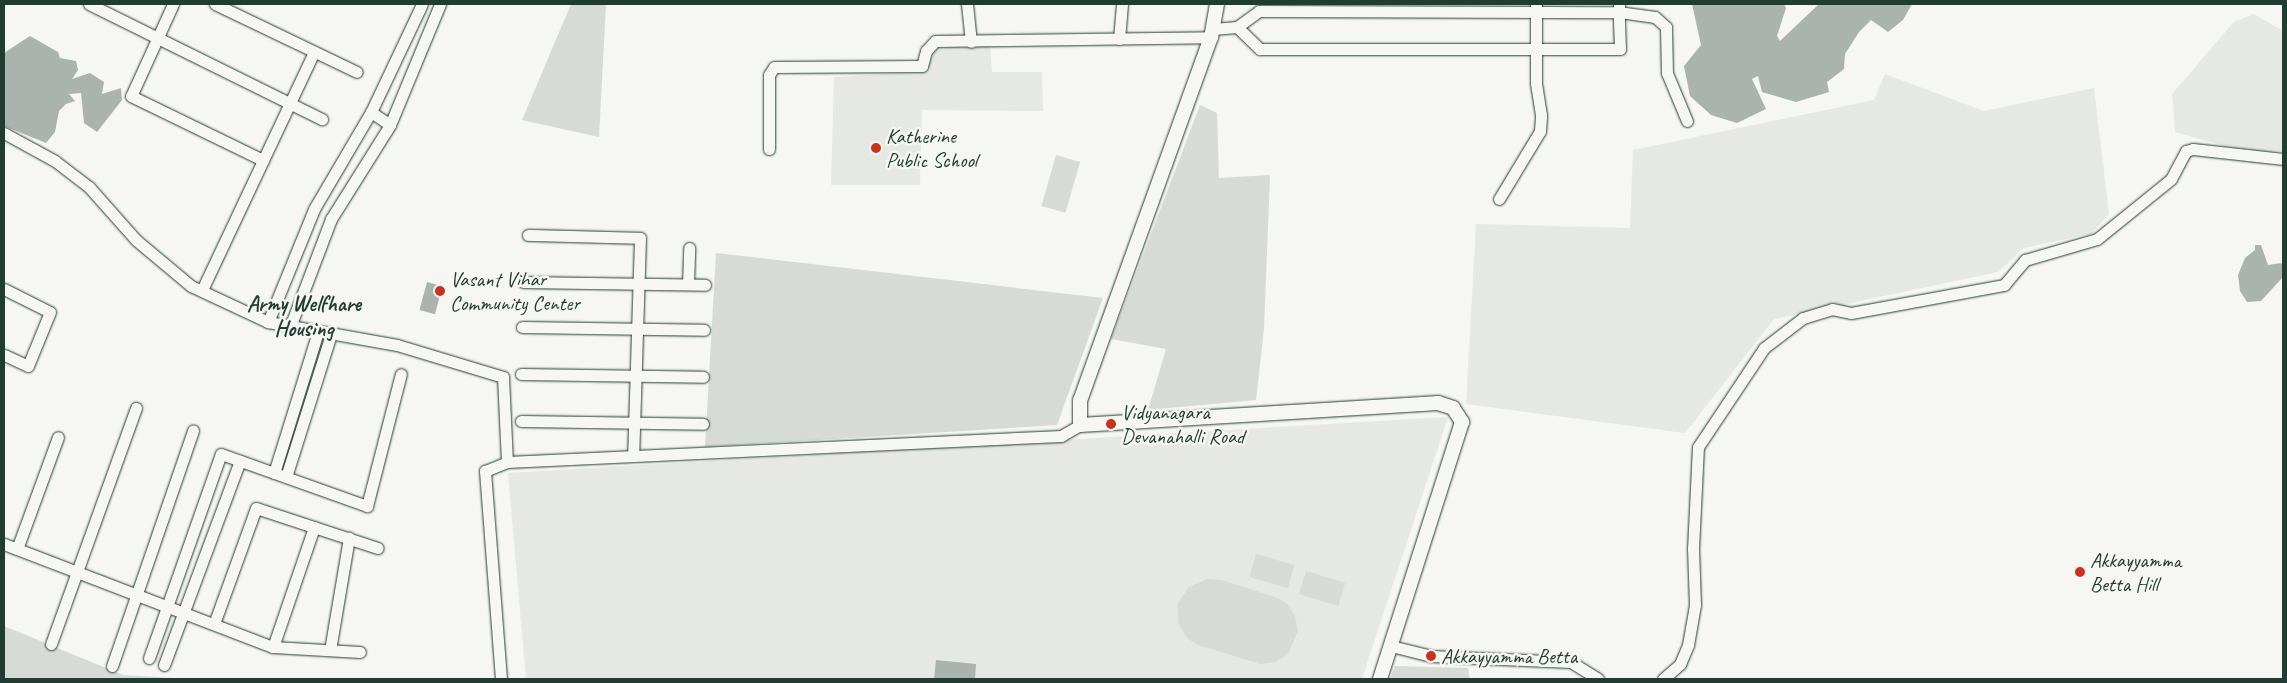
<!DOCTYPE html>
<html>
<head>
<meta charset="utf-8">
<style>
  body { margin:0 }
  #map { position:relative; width:2287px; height:683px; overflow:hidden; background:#f6f6f2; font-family:Caveat,sans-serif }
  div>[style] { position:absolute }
  .built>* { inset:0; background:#e6e8e4 }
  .green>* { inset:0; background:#d6dbd6; transform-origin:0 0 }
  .water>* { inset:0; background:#aab3ae; transform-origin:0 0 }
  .roads { filter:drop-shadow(0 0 1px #1f3d34) drop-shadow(0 0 1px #1f3d34) }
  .minor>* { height:11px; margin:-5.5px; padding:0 5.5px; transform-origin:5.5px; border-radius:5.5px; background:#f6f6f2 }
  .major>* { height:14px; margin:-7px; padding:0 7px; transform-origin:7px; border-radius:7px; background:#f6f6f2 }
  .dots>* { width:14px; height:14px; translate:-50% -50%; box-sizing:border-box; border:2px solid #f6f6f2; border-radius:50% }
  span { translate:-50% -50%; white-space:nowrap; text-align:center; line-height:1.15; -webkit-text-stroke:5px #f6f6f2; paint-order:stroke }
  .poi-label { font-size:21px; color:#1f3d34 }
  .left { translate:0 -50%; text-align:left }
  .neighbourhood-label { font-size:22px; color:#1f3d34; font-weight:700 }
  .frame { position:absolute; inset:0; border:5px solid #1f3d34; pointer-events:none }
</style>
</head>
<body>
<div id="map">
  <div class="built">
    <i style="clip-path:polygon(2254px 14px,2283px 31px,2283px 151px,2246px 152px,2175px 132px,2172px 94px,2234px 22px)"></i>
    <i style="clip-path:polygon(990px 45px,992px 72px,1042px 72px,1043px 111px,922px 110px,920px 185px,831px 185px,834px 77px,926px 72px,936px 46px)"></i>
    <i style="clip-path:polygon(1885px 74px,1984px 111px,2094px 88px,2109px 214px,2091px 234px,2024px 248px,1998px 272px,1774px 319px,1685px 433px,1466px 404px,1476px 224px,1630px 228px,1633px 150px,1874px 100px)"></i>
    <i style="clip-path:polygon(1448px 417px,1362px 679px,526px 679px,508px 473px)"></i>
  </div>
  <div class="green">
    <i style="clip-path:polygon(571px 4px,606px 4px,599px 137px,522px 120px)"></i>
    <i style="clip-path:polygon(1200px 105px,1217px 113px,1219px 178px,1270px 175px,1264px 329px,1256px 400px,1148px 410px,1166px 349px,1111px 339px)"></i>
    <i style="left:1056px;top:155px;width:25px;height:53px;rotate:16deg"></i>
    <i style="clip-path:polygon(716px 253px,1103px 298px,1057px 425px,705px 447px)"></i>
    <i style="left:1256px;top:554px;width:40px;height:24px;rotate:16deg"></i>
    <i style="left:1306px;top:571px;width:41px;height:24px;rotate:17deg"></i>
    <i style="clip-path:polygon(1207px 579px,1221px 580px,1278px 598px,1287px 604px,1295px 616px,1298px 631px,1288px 654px,1275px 662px,1260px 664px,1198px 645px,1187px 638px,1178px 622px,1178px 603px,1189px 587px)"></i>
    <i style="clip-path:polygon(4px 626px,123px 675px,192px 679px,4px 679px)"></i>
    <i style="clip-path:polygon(1395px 666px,1468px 668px,1470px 679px,1390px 679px)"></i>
  </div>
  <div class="water">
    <i style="clip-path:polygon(1692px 4px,1784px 4px,1786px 8px,1777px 36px,1780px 41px,1819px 4px,1912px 4px,1903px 20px,1888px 32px,1871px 20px,1859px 32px,1845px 54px,1844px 69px,1827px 82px,1829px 92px,1796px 102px,1762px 92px,1758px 76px,1752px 79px,1766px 109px,1737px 123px,1711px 115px,1690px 96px,1684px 66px,1701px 45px)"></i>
    <i style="clip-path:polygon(30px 36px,58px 52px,60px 58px,76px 61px,78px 70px,72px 79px,90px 73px,104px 82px,102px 94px,121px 88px,122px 100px,97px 132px,84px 123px,81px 93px,69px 94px,75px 101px,66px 104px,59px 111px,55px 132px,46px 143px,4px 126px,4px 53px)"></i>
    <i style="clip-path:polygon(2255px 245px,2261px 245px,2268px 265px,2281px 263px,2283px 266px,2283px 277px,2261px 301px,2247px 302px,2240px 291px,2238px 275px,2245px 258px,2255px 250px)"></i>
    <i style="left:427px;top:282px;width:16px;height:29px;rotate:15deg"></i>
    <i style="clip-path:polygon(936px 660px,976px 664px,975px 679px,934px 679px)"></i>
  </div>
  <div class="roads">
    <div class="minor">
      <i style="left:89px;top:4px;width:260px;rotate:26.3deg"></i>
      <i style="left:173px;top:4px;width:101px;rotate:114.5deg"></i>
      <i style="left:131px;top:96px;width:147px;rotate:25.9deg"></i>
      <i style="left:215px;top:4px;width:157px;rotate:25.6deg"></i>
      <i style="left:967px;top:4px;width:38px;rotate:84deg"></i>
      <i style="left:1237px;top:27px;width:32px;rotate:44deg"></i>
      <i style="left:1260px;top:49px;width:360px"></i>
      <i style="left:1620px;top:49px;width:37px;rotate:-92deg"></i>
      <i style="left:1619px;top:12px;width:36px;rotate:8deg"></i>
      <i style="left:1655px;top:17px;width:15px;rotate:42deg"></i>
      <i style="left:1666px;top:27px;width:46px;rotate:88.8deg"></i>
      <i style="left:1667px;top:73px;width:52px;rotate:67.4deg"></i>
      <i style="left:1213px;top:29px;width:24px;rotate:-5deg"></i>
      <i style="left:1237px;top:27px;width:27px;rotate:-36deg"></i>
      <i style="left:1259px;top:11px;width:360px;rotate:0.2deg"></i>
      <i style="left:1619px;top:12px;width:8px;rotate:-90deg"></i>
      <i style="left:1119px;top:39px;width:35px;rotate:-85deg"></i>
      <i style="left:371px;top:112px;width:23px;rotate:34deg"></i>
      <i style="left:4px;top:133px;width:58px;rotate:28.8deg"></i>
      <i style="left:55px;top:161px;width:43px;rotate:37.4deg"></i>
      <i style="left:89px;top:187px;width:71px;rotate:48.4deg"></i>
      <i style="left:136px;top:240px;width:72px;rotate:39.9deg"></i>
      <i style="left:191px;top:286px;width:85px;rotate:25.1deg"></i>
      <i style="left:268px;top:322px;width:131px;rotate:10.1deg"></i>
      <i style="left:397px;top:345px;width:111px;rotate:16.8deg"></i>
      <i style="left:503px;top:377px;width:85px;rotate:87.3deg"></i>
      <i style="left:507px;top:462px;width:555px;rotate:-2.69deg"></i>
      <i style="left:1061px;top:436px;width:22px;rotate:-30deg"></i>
      <i style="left:769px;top:149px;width:74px;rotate:-90deg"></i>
      <i style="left:769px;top:75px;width:9px;rotate:-58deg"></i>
      <i style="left:774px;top:67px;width:148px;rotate:-0.4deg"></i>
      <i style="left:922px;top:66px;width:16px;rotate:-75deg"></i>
      <i style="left:926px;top:51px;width:13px;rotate:-48deg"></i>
      <i style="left:935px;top:41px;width:276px;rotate:-0.8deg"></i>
      <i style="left:1499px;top:199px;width:79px;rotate:-58.9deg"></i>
      <i style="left:1540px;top:131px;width:16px;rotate:-86deg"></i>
      <i style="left:1541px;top:115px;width:32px;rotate:-99deg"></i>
      <i style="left:1536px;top:83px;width:78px;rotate:-90deg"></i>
      <i style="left:528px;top:235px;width:112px;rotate:1.5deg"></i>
      <i style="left:640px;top:238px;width:218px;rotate:91.8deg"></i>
      <i style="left:523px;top:282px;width:182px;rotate:0.9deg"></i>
      <i style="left:688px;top:284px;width:36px;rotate:-88deg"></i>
      <i style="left:4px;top:289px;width:51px;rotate:26.6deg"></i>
      <i style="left:50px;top:312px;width:58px;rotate:112.2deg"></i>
      <i style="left:28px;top:366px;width:26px;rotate:-155deg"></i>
      <i style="left:202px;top:290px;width:263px;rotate:-64.8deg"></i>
      <i style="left:268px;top:322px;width:122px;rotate:-67.8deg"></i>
      <i style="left:314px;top:209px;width:113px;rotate:-59.6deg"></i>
      <i style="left:371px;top:112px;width:119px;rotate:-64.7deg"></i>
      <i style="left:290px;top:327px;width:116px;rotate:-69.2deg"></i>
      <i style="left:331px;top:219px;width:111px;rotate:-57.9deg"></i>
      <i style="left:390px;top:125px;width:131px;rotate:-67.5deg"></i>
      <i style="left:522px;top:327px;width:182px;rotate:0.9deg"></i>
      <i style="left:521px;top:374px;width:182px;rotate:0.9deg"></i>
      <i style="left:521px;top:421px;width:182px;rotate:0.9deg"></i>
      <i style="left:274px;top:473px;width:148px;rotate:-72.7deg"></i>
      <i style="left:286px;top:477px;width:150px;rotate:-72.5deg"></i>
      <i style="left:4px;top:544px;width:288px;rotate:21deg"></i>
      <i style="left:273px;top:647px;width:87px;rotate:3.3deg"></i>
      <i style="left:17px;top:549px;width:119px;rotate:-69.9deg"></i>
      <i style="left:214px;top:624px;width:123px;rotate:-70.1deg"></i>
      <i style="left:256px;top:508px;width:128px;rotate:18.2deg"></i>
      <i style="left:51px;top:644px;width:251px;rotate:-70.2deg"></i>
      <i style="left:1391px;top:646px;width:41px;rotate:14deg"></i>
      <i style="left:1431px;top:656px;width:140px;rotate:2.5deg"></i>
      <i style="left:1571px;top:662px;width:32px;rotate:32deg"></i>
      <i style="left:273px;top:647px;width:127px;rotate:-71.1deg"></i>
      <i style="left:330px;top:650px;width:114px;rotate:-80.4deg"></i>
      <i style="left:149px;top:658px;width:216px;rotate:-70.6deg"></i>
      <i style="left:221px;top:454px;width:155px;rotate:19.6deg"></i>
      <i style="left:367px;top:506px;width:136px;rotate:-75.6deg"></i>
      <i style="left:164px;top:665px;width:218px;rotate:-69.6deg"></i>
      <i style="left:112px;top:666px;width:249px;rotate:-71deg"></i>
      <i style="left:501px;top:679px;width:209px;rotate:-94.4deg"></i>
      <i style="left:485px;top:471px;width:24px;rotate:-22deg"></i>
      <i style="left:1663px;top:679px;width:23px;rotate:-41deg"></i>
      <i style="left:1680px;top:664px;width:21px;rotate:-67deg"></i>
      <i style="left:1688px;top:645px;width:41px;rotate:-80.1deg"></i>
      <i style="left:1695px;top:605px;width:56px;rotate:-92deg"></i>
      <i style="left:1693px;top:549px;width:102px;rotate:-87.2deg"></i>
      <i style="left:1698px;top:447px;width:119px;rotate:-56.3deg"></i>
      <i style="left:1764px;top:348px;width:49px;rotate:-37.6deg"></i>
      <i style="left:1803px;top:318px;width:30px;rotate:-17deg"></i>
      <i style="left:1832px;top:309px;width:19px;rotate:12deg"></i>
      <i style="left:1851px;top:313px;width:156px;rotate:-10.4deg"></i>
      <i style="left:2004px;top:285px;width:33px;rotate:-50deg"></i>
      <i style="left:2025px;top:260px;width:75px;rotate:-16.3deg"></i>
      <i style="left:2097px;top:239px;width:95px;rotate:-39deg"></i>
      <i style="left:2171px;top:179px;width:32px;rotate:-62deg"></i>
      <i style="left:2186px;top:151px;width:7px;rotate:-16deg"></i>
      <i style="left:2193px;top:149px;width:91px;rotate:6.3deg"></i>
    </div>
    <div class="major">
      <i style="left:1217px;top:4px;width:34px;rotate:100deg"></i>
      <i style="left:1211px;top:37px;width:386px;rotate:109.8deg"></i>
      <i style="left:1080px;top:400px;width:25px;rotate:90deg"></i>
      <i style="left:1080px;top:425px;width:359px;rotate:-3.5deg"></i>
      <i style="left:1438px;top:403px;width:16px;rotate:18deg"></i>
      <i style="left:1453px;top:408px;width:17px;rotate:57deg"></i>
      <i style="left:1462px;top:422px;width:270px;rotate:107.7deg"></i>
    </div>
  </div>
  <div class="dots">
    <i style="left:876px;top:148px;background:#c8321e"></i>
    <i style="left:440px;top:291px;background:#c8321e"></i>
    <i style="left:1111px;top:424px;background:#c8321e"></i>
    <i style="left:2080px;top:572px;background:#c8321e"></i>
    <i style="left:1431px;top:656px;background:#c8321e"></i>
  </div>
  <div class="poi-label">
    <span class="left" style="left:886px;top:148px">Katherine<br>Public School</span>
    <span class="left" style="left:450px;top:291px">Vasant Vihar<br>Community Center</span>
    <span class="left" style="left:1121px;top:424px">Vidyanagara<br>Devanahalli Road</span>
    <span class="left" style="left:2090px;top:572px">Akkayyamma<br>Betta Hill</span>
    <span class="left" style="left:1441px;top:656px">Akkayyamma Betta</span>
  </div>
  <div class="neighbourhood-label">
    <span style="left:304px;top:317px">Army Welfhare<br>Housing</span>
  </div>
  <div class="frame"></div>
</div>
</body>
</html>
